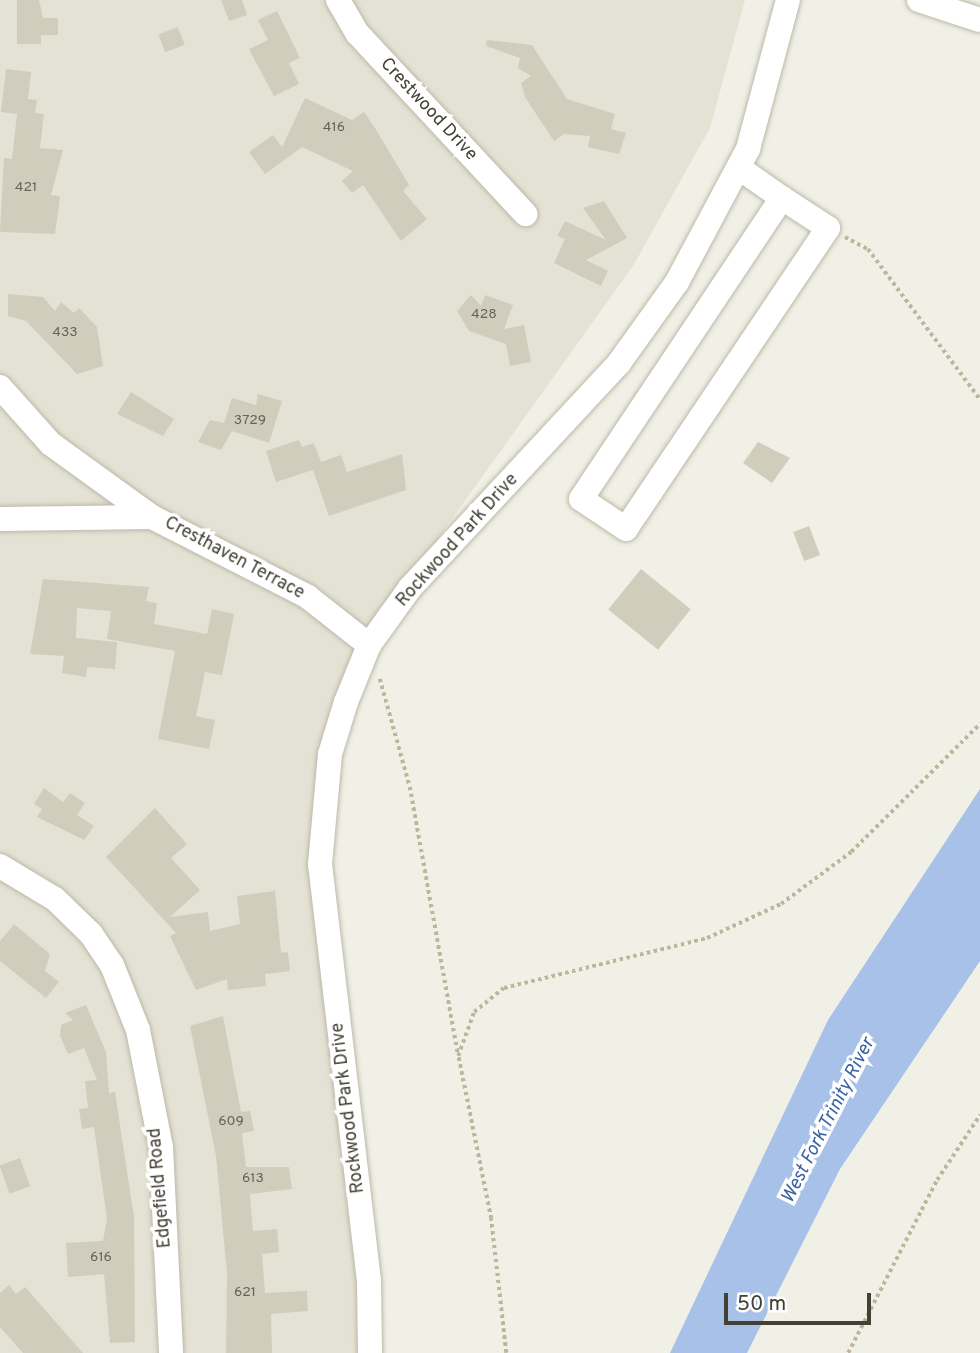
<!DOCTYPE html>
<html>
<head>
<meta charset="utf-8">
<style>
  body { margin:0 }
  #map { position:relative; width:980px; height:1353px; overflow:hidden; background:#f1f0e6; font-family:Overpass,sans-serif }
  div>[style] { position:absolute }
  .residential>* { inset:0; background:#e4e2d4 }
  .water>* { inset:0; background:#a7c1e8 }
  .building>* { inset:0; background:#d1cdbc; transform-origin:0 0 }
  .path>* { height:3.5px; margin-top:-1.75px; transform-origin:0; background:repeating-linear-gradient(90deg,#bcb69c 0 3.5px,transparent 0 7px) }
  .roads { filter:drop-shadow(0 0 2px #bbb9a9) drop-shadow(0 0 2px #bbb9a9) }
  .minor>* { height:24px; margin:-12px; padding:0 12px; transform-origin:12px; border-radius:12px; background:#fff }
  span { translate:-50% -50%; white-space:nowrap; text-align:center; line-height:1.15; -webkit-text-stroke:7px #fff; paint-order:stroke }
  .number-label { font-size:14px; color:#666358 }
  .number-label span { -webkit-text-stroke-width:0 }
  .street-label { font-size:18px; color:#434036 }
  .water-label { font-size:19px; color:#3a63a4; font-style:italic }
  .scale { position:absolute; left:724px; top:1293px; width:147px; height:32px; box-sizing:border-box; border:4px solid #434036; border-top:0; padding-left:9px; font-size:21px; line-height:24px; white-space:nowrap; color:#434036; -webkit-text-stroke:5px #fff; paint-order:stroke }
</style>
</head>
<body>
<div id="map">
  <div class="residential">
    <i style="clip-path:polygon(0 0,745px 0,710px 128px,633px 266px,363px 643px,308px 863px,369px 1281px,362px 1353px,0 1353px)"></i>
  </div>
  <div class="water">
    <i style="clip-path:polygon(980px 789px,980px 961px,840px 1169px,747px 1353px,670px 1353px,828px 1020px)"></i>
  </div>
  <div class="building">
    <i style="clip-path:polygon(17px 0,39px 0,43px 18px,58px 18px,58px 35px,41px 35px,41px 44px,17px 44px)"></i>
    <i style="clip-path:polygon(221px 0,242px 0,247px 15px,229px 21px)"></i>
    <i style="clip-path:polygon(277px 11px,300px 58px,289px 63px,299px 84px,274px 96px,249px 49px,268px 40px,258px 20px)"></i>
    <i style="left:178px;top:27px;width:19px;height:21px;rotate:69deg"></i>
    <i style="clip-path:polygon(487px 40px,532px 45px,567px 99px,615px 114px,611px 129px,626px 133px,619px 154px,588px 147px,590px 136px,564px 134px,554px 141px,525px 97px,521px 83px,531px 76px,518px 68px,520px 58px,486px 46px)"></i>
    <i style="clip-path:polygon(6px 69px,31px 72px,28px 99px,37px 100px,35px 113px,44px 114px,40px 148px,63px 150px,51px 195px,60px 196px,55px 234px,0 232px,4px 158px,12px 159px,17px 114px,1px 112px)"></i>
    <i style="clip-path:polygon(305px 98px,352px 120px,364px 112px,375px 128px,409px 185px,403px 191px,427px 219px,401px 241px,363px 185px,352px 193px,342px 181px,353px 171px,302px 147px,265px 174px,249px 152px,273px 135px,282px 147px)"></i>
    <i style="clip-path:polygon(604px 201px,627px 238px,586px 260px,608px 271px,601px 286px,554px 263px,565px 239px,557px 236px,565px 221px,606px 240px,583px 208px)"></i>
    <i style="clip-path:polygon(8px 294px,43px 297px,55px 311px,61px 302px,74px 313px,79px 308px,97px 327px,103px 366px,77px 374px,26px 321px,8px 316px)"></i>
    <i style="clip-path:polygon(471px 295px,481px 306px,485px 295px,513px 305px,504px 329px,524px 325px,531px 362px,510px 366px,506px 344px,469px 331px,457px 311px)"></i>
    <i style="clip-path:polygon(131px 392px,174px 419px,163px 436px,117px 414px)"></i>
    <i style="clip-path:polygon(258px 394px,282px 401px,269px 443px,232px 431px,221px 450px,198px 442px,210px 420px,224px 423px,232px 398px,256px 405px)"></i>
    <i style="clip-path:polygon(299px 440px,302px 447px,314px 443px,321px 462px,341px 455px,347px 472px,402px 454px,406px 490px,329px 516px,313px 470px,276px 482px,266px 451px)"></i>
    <i style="clip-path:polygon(758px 442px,790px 458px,772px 483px,743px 463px)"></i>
    <i style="left:809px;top:526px;width:31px;height:17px;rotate:69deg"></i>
    <i style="left:641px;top:569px;width:64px;height:52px;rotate:39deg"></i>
    <i style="clip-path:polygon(43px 579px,149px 587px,146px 601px,157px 603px,154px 624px,207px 634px,212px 609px,234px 614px,222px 675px,205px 672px,196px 716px,215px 720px,209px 749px,158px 739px,175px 651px,107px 639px,111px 611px,77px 608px,76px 638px,117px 642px,115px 669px,87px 667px,86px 677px,62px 673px,64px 656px,30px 654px)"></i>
    <i style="clip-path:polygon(44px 788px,63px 802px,70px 793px,85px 803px,77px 815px,94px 826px,84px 840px,37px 817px,42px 809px,34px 804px)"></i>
    <i style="clip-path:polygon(155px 808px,187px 844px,171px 858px,200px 890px,170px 917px,208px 912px,210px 931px,240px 924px,237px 896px,275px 891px,281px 953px,288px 952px,290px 971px,265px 974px,266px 986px,228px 990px,227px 979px,196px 990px,170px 936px,176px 933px,106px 857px)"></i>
    <i style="clip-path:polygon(14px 924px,50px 954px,45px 971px,59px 982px,46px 998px,0 961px,0 941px)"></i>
    <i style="clip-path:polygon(86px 1005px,106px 1052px,109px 1093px,115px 1092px,134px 1217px,135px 1342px,110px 1343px,104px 1274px,68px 1277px,66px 1243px,103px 1241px,107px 1219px,94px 1127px,82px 1129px,79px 1109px,88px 1108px,85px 1081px,97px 1080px,84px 1048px,68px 1054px,60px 1036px,61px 1025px,73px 1020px,65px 1013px)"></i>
    <i style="clip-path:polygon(223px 1016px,241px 1112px,250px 1111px,254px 1131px,242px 1133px,246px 1167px,289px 1167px,292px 1189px,250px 1194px,253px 1231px,277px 1229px,279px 1252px,262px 1254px,265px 1293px,307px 1291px,308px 1311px,271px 1314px,272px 1353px,226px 1353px,227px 1273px,216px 1156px,190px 1026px)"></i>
    <i style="left:20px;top:1158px;width:30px;height:22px;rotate:70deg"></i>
    <i style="clip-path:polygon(9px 1285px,16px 1294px,25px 1287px,83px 1353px,23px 1353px,0 1327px,0 1293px)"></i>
  </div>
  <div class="path">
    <i style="left:845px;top:237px;width:26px;rotate:28deg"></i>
    <i style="left:868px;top:249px;width:187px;rotate:53.3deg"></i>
    <i style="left:380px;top:679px;width:112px;rotate:74.5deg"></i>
    <i style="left:410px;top:787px;width:271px;rotate:79.8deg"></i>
    <i style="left:506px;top:1353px;width:135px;rotate:-96.4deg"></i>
    <i style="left:491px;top:1219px;width:166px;rotate:-101.4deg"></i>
    <i style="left:458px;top:1056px;width:47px;rotate:-70deg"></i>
    <i style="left:474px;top:1012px;width:38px;rotate:-39deg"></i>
    <i style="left:504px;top:988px;width:209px;rotate:-13.8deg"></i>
    <i style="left:707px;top:938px;width:81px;rotate:-24.7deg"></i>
    <i style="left:781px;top:904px;width:87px;rotate:-36.6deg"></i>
    <i style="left:851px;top:852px;width:182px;rotate:-44.8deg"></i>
    <i style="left:848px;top:1353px;width:195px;rotate:-62.8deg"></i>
    <i style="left:937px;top:1180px;width:78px;rotate:-56.5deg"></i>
  </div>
  <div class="roads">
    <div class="minor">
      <i style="left:338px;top:0;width:39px;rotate:60deg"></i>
      <i style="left:358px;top:34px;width:246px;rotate:47.1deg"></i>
      <i style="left:919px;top:0;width:64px;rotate:18.2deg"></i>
      <i style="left:739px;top:168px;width:52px;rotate:34.9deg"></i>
      <i style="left:782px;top:198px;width:55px;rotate:33.1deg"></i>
      <i style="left:828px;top:228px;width:362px;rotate:123.9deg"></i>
      <i style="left:626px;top:529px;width:54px;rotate:-146.3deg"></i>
      <i style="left:581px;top:499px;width:362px;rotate:-56.3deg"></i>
      <i style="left:0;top:387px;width:76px;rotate:48.2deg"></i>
      <i style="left:51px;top:444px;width:125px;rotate:35.9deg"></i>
      <i style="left:0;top:519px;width:152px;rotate:-0.8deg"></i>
      <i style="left:152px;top:517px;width:175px;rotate:27.1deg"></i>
      <i style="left:308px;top:597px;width:78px;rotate:38.2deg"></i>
      <i style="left:0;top:866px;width:64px;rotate:31deg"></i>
      <i style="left:55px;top:899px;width:50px;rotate:44.2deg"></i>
      <i style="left:91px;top:934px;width:37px;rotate:56deg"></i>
      <i style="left:112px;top:965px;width:70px;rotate:68.2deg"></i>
      <i style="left:138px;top:1030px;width:119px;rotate:78.9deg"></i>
      <i style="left:161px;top:1147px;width:206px;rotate:87.2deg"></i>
      <i style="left:370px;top:1353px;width:72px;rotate:-90.8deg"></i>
      <i style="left:369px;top:1281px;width:420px;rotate:-96.7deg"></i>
      <i style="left:320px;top:864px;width:110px;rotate:-84.8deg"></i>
      <i style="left:330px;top:754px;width:54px;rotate:-72.9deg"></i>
      <i style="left:346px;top:702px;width:61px;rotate:-68deg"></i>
      <i style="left:369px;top:645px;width:70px;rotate:-54.3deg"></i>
      <i style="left:410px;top:588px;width:307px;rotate:-47.1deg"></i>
      <i style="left:619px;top:363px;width:100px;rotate:-54.4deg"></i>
      <i style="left:677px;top:282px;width:151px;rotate:-61.9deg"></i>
      <i style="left:748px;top:149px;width:154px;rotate:-75deg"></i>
    </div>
  </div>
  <div class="number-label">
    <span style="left:334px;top:128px">416</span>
    <span style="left:26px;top:188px">421</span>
    <span style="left:484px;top:315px">428</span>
    <span style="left:65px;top:333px">433</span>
    <span style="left:250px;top:421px">3729</span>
    <span style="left:231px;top:1122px">609</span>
    <span style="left:253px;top:1179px">613</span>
    <span style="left:101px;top:1258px">616</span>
    <span style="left:245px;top:1293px">621</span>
  </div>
  <div class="street-label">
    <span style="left:428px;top:110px;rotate:47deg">Crestwood Drive</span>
    <span style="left:458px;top:541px;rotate:-48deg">Rockwood Park Drive</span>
    <span style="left:234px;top:559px;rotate:28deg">Cresthaven Terrace</span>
    <span style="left:349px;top:1108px;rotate:-97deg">Rockwood Park Drive</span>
    <span style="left:161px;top:1188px;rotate:-95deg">Edgefield Road</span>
  </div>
  <div class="water-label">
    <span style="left:829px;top:1121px;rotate:-63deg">West Fork Trinity River</span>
  </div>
  <div class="scale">50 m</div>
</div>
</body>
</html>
